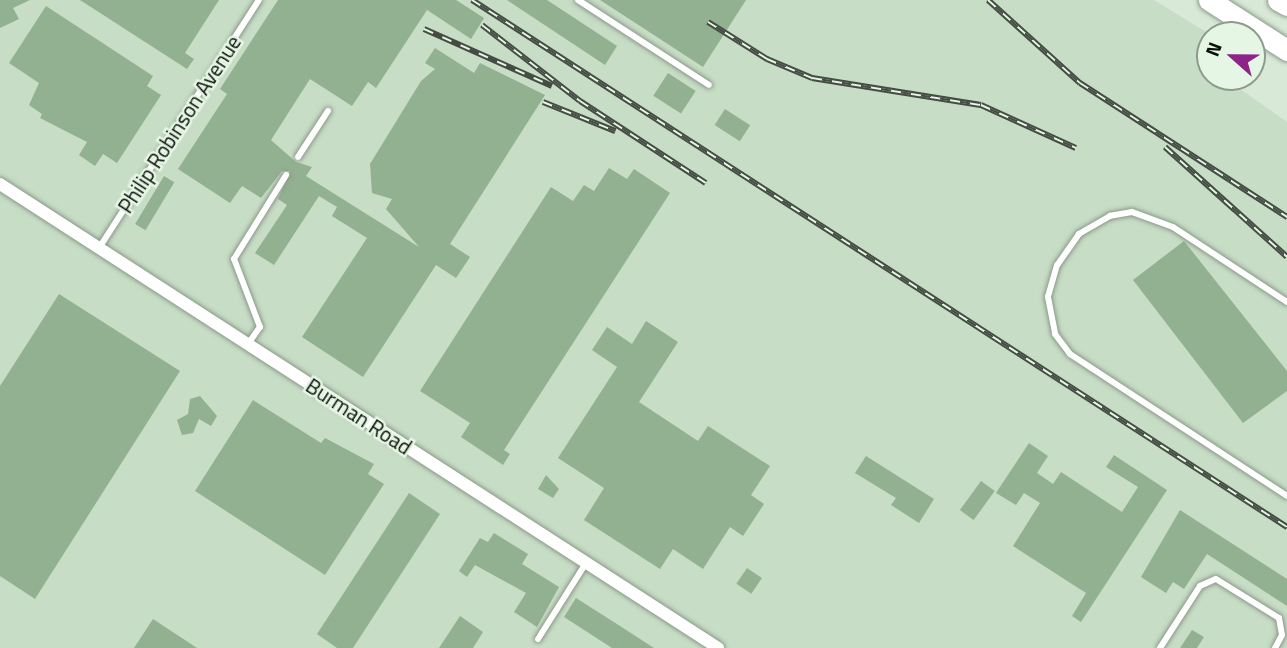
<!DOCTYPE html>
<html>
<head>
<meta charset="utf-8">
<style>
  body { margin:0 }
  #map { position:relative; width:1287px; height:648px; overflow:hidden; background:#d8e9d7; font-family:"Titillium Web",sans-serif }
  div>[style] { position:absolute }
  .built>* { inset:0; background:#c7ddc5 }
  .building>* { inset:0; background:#92b190; transform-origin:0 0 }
  .roads { filter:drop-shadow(0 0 2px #8a9989) drop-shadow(0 0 2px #8a9989) }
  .lane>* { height:6px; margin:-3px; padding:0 3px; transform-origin:3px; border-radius:3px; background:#fff }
  .street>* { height:12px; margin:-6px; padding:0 6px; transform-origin:6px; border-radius:6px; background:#fff }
  .highway>* { height:21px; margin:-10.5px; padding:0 10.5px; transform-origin:10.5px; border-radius:10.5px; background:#fff }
  .rail>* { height:6px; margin-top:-3px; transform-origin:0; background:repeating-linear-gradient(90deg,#e6f6e4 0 10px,#444c44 0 20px); box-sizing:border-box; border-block:2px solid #444c44 }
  span { translate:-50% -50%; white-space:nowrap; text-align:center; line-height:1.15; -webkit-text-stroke:5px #e6f6e4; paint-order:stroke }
  .street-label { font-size:21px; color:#0a0f0a }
  .north { position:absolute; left:1196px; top:21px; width:70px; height:70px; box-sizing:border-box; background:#e6f6e4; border:2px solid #8e9a8d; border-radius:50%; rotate:291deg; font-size:19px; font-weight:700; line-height:28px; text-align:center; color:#0a0f0a }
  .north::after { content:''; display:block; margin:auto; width:24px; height:32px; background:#8e2489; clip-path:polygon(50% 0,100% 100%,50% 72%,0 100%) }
</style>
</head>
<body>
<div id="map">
  <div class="built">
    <i style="clip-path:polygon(0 0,1154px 0,1211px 35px,1210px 77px,1223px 77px,1287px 122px,1287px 648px,0 648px)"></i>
  </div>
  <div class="building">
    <i style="clip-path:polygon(0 0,30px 0,13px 8px,19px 19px,0 28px)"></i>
    <i style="clip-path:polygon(80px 0,219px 0,185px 53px,194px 59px,187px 69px)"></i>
    <i style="clip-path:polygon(278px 0,456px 0,484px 18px,471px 39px,412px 0,427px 10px,376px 88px,368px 82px,352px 106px,310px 79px,271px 140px,296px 162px,312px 167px,306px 176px,419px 247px,386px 209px,392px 199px,372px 193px,370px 164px,421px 81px,435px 69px,425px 63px,435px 48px,474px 73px,480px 63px,545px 95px,450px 244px,470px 257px,456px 278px,436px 265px,363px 377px,302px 337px,367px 238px,332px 216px,337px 207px,319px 196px,274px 265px,255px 253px,287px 205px,278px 199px,290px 171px,282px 171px,261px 198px,242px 186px,230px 203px,178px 169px,227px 94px,220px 89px)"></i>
    <i style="clip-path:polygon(507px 0,547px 0,617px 46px,605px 65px)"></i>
    <i style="clip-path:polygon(600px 0,746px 0,703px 67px)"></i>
    <i style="clip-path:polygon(46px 6px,153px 76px,147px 86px,161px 95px,117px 163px,103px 154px,95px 166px,79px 155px,87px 142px,40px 118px,42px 114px,29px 105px,39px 83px,9px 63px)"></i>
    <i style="left:668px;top:73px;width:33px;height:27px;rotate:33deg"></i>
    <i style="left:725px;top:109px;width:30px;height:19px;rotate:33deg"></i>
    <i style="clip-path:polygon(609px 168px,627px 179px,634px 169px,670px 193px,504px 450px,510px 454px,503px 465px,461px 437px,470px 423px,420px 391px,551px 187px,573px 201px,584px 185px,594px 191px)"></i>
    <i style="left:164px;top:176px;width:12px;height:56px;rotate:31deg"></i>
    <i style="clip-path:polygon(1184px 241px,1287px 371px,1287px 391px,1243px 423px,1133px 280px)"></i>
    <i style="clip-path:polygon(59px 294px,180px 371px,35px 599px,0 576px,0 386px)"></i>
    <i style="clip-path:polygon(646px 321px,678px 342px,639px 402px,698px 441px,708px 426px,770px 466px,751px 495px,764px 504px,743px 536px,730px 527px,703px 569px,673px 549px,660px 569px,584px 520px,604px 488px,558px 458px,617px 367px,592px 350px,607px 327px,632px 344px)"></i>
    <i style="clip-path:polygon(200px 396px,217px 416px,211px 426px,199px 419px,193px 433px,182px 435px,177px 420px,188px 414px,190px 399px)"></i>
    <i style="clip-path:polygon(253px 400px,321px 443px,325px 438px,374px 464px,368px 474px,384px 484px,325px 575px,195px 491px)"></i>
    <i style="clip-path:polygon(1029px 443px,1048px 456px,1037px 473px,1053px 484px,1061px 472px,1122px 512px,1138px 487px,1106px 467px,1114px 455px,1167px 490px,1081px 622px,1072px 616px,1086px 593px,1013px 546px,1040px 503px,1024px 493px,1016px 505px,996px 493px)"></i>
    <i style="clip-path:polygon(866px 456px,934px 499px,919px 523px,891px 505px,896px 498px,855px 473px)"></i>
    <i style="clip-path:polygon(546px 475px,559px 489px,553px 498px,538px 489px)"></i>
    <i style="left:981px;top:481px;width:17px;height:36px;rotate:36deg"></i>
    <i style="clip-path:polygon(409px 493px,440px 514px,353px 648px,337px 648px,317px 634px)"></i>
    <i style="clip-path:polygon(1180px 510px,1287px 579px,1287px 606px,1207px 554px,1184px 589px,1173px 582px,1166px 593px,1141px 577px)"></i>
    <i style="clip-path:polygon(494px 533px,528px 554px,522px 564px,559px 587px,537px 627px,514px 612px,526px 593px,475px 565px,467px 577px,459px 571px,480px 538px,488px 542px)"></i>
    <i style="left:747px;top:568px;width:18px;height:19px;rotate:34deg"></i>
    <i style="clip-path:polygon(576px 598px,620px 626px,654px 648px,612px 648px,564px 617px)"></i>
    <i style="clip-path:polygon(460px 616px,483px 632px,473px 648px,439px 648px)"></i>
    <i style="clip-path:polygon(153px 619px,197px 648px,134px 648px)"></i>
    <i style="clip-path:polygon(1192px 630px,1204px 637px,1197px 648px,1180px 648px)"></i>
  </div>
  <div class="roads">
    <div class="lane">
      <i style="left:578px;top:0;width:156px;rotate:33deg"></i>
      <i style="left:298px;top:157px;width:55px;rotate:-56.9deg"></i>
      <i style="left:99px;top:248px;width:295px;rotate:-57.2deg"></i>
      <i style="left:1287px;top:302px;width:136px;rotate:-146.7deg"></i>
      <i style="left:1173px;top:227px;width:44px;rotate:-159.9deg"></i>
      <i style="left:1132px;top:212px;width:22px;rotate:170deg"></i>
      <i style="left:1110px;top:216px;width:36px;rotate:150deg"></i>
      <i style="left:1079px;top:234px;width:38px;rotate:125deg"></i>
      <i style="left:1057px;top:265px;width:33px;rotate:106deg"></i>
      <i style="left:1048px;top:297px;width:38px;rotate:79deg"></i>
      <i style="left:1055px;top:334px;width:25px;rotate:53deg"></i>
      <i style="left:1070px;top:354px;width:259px;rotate:33.2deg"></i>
      <i style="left:248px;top:344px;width:21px;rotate:-55deg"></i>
      <i style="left:260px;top:327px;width:73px;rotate:-110.9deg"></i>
      <i style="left:234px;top:259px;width:99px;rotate:-58.2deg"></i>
      <i style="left:538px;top:639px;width:90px;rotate:-57.7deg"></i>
      <i style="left:1160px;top:648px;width:74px;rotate:-57.2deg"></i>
      <i style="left:1200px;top:586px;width:17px;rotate:-24deg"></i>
      <i style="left:1216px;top:579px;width:74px;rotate:31.8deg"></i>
      <i style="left:1279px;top:618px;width:17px;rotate:80deg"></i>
      <i style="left:1282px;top:635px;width:15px;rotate:118deg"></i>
    </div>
    <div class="street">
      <i style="left:0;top:184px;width:855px;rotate:32.87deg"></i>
    </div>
    <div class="highway">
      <i style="left:1209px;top:0;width:93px;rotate:32.7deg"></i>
      <i style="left:1278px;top:0;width:10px;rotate:29deg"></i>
    </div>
  </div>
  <div class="rail">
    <i style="left:472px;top:0;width:971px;rotate:32.89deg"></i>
    <i style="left:988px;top:0;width:124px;rotate:42.1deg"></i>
    <i style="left:1080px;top:83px;width:247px;rotate:32.9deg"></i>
    <i style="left:708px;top:22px;width:70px;rotate:32.1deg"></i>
    <i style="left:767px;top:59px;width:49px;rotate:22.9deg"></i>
    <i style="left:812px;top:78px;width:171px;rotate:9.1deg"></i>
    <i style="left:981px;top:105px;width:104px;rotate:24.4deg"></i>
    <i style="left:482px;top:25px;width:124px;rotate:37.8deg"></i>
    <i style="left:580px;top:101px;width:150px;rotate:33.1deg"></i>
    <i style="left:424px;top:29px;width:140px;rotate:24deg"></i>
    <i style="left:543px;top:102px;width:78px;rotate:21.9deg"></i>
    <i style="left:1165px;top:147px;width:164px;rotate:42deg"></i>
  </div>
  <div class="street-label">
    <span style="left:179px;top:124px;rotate:-57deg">Philip Robinson Avenue</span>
    <span style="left:359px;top:416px;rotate:33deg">Burman Road</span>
  </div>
  <div class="north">N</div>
</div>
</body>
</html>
